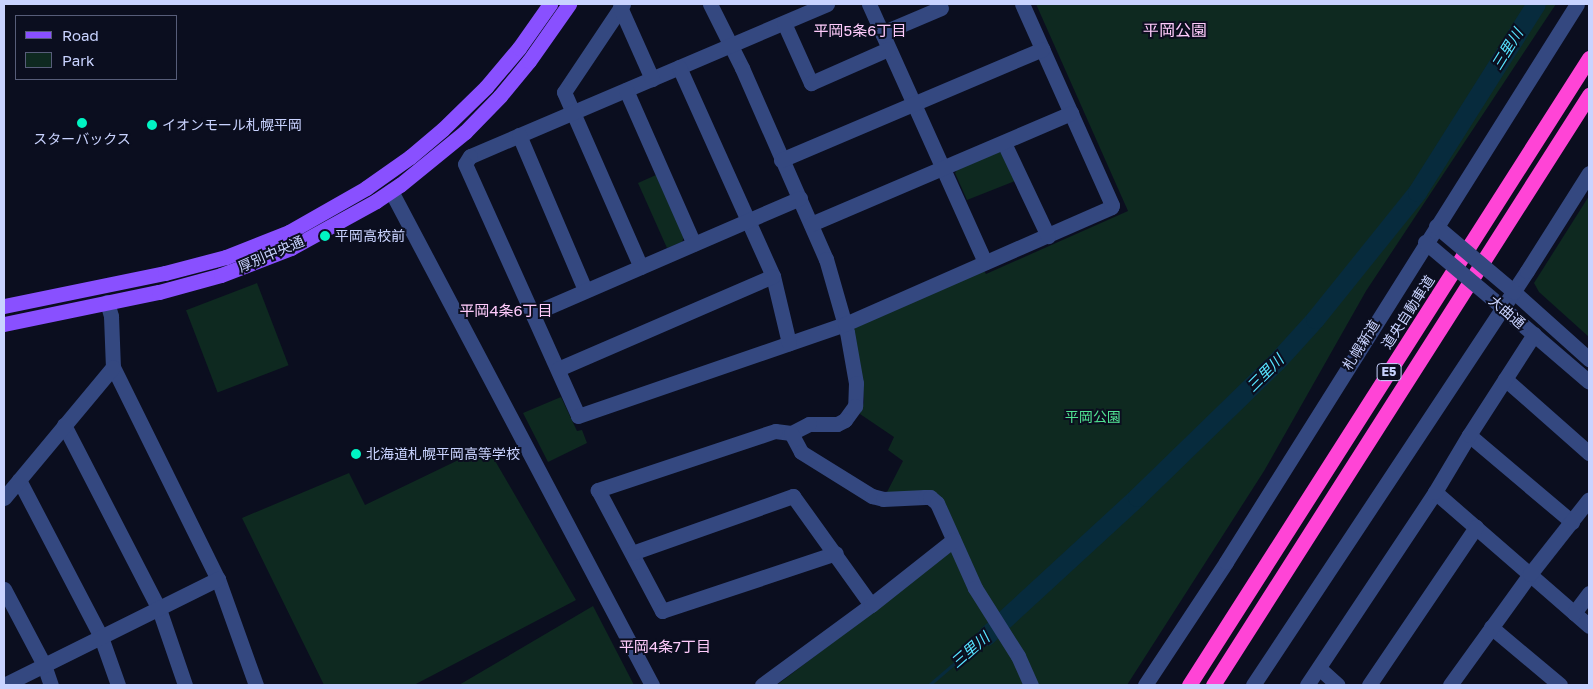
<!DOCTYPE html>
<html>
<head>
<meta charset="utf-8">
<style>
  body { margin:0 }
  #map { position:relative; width:1593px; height:689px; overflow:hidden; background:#0b0e1f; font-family:"Golos Text","Noto Sans JP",sans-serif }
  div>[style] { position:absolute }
  .green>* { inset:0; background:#0e2920; transform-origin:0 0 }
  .stream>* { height:3px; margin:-1.5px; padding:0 1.5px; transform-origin:1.5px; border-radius:1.5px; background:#072b3d }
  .river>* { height:19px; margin:-9.5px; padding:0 9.5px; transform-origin:9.5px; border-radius:9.5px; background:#072b3d }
  .minor>* { height:15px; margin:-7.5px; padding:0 7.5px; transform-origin:7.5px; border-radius:7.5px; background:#344880 }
  .major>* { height:15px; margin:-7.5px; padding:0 7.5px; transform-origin:7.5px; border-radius:7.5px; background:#8950ff }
  .highway>* { height:15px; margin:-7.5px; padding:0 7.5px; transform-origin:7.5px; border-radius:7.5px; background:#ff44d6 }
  .minor-bridge>* { height:15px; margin:-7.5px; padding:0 7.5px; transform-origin:7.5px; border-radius:7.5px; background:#344880 }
  .dots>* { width:14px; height:14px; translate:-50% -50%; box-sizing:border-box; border:2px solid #0b0e1f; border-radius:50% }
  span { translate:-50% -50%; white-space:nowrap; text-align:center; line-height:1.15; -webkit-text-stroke:4px #0b0e1f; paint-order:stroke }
  .shield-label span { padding:1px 4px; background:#0b0e1f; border:1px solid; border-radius:4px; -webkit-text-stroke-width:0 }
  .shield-label { font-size:12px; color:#c9d3ff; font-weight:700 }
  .poi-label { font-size:14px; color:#c9d3ff }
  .left { translate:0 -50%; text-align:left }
  .street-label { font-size:14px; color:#c9d3ff }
  .park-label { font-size:14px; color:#51e393 }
  .neighbourhood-label { font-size:15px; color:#ffcbfc }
  .water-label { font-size:15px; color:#57e4ff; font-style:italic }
  .quarter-label { font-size:16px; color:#ffcbfc }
  .frame { position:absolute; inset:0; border:5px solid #c9d3ff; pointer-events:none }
  .legend { position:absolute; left:15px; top:15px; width:162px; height:65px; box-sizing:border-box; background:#0b0e1f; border:1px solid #575d79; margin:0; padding:6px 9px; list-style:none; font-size:15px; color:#c9d3ff }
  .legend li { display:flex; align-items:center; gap:10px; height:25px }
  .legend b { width:25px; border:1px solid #575d79 }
</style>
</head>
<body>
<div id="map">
  <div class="green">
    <i style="clip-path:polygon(1036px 4px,1556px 4px,1366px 291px,1264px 471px,1127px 685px,777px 685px,962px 543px,940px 498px,886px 494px,903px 461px,888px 450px,894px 437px,860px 414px,864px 402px,863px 386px,852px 328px,982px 268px,986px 274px,1128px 211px)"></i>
    <i style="clip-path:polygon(998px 151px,1003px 154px,1015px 181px,967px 200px,955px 173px,957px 170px)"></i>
    <i style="clip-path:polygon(656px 175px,684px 237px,682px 242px,667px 248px,638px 183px)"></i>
    <i style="clip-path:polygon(1589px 196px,1589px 337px,1539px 292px,1534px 283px)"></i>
    <i style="left:257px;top:283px;width:88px;height:76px;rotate:69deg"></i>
    <i style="clip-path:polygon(561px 397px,577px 431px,582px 430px,587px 443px,548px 462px,523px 413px)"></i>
    <i style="clip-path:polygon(475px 452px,494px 459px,576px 600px,414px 685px,324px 685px,242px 518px,349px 473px,365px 505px)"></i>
    <i style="clip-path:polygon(593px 606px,634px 685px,459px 685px)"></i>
  </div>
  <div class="stream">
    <i style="left:929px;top:685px;width:75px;rotate:-40.7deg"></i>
  </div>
  <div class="river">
    <i style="left:986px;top:636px;width:205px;rotate:-42.6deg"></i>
    <i style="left:1137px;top:497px;width:194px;rotate:-44.2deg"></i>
    <i style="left:1276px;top:362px;width:58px;rotate:-47.8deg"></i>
    <i style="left:1315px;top:319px;width:163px;rotate:-51.2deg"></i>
    <i style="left:1417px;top:192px;width:222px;rotate:-57.7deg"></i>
  </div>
  <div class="minor">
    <i style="left:623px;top:4px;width:106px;rotate:123.8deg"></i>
    <i style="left:564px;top:92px;width:191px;rotate:66.3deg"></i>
    <i style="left:710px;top:4px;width:72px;rotate:63.4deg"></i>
    <i style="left:742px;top:68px;width:209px;rotate:66.3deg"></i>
    <i style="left:826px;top:259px;width:76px;rotate:74deg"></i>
    <i style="left:847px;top:332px;width:52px;rotate:80deg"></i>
    <i style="left:856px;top:383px;width:23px;rotate:92deg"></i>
    <i style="left:855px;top:406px;width:17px;rotate:126deg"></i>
    <i style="left:845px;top:420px;width:9px;rotate:153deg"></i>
    <i style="left:837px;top:424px;width:28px;rotate:180deg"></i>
    <i style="left:809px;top:424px;width:20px;rotate:153deg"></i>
    <i style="left:791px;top:433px;width:16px;rotate:-173deg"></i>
    <i style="left:775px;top:431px;width:187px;rotate:161.6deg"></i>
    <i style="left:598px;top:490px;width:137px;rotate:62.1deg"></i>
    <i style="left:662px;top:611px;width:183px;rotate:-18.4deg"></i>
    <i style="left:827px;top:4px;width:388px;rotate:156.9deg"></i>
    <i style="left:470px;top:156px;width:9px;rotate:122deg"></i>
    <i style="left:465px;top:164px;width:276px;rotate:65.8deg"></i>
    <i style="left:578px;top:416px;width:282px;rotate:-19deg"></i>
    <i style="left:845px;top:324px;width:291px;rotate:-23.7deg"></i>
    <i style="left:1111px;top:207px;width:2px;rotate:-63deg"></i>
    <i style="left:1112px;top:205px;width:220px;rotate:-114.1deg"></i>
    <i style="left:869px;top:4px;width:283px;rotate:65.8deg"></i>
    <i style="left:620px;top:7px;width:79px;rotate:66deg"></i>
    <i style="left:784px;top:23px;width:66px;rotate:65.8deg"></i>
    <i style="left:811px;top:83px;width:84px;rotate:-23.8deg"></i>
    <i style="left:882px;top:33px;width:64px;rotate:-23deg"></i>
    <i style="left:679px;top:67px;width:229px;rotate:65.8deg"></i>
    <i style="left:773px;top:276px;width:69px;rotate:76.6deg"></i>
    <i style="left:626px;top:90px;width:168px;rotate:66.2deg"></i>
    <i style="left:519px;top:135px;width:168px;rotate:66.9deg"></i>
    <i style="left:1004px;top:143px;width:103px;rotate:64.7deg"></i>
    <i style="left:781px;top:160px;width:284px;rotate:-23deg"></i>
    <i style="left:391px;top:191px;width:559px;rotate:62.15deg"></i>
    <i style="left:811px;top:224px;width:283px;rotate:-23.1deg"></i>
    <i style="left:1514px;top:292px;width:101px;rotate:41.8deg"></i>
    <i style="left:107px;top:302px;width:15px;rotate:74deg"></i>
    <i style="left:111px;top:316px;width:51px;rotate:87.8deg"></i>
    <i style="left:113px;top:367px;width:237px;rotate:63.7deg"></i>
    <i style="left:218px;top:579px;width:113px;rotate:70.3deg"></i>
    <i style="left:1503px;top:308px;width:113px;rotate:40.7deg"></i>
    <i style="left:532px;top:314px;width:292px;rotate:-23.4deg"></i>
    <i style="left:558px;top:369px;width:234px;rotate:-23.4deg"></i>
    <i style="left:1505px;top:379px;width:112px;rotate:41.4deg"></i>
    <i style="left:64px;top:425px;width:207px;rotate:62.7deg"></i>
    <i style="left:159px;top:609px;width:80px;rotate:71.1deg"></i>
    <i style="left:791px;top:433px;width:21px;rotate:62deg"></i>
    <i style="left:801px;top:452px;width:84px;rotate:31.8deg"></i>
    <i style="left:872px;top:496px;width:11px;rotate:15deg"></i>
    <i style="left:883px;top:499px;width:42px;rotate:-2.7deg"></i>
    <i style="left:925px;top:497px;width:5px"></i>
    <i style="left:930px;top:497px;width:9px;rotate:41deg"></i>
    <i style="left:937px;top:503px;width:93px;rotate:65.9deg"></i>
    <i style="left:975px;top:588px;width:80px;rotate:57.7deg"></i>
    <i style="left:1018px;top:656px;width:32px;rotate:66deg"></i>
    <i style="left:1469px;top:435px;width:135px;rotate:40.2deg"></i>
    <i style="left:19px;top:480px;width:177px;rotate:62.4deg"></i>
    <i style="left:101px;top:637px;width:51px;rotate:70.5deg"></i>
    <i style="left:1435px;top:492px;width:204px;rotate:41deg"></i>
    <i style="left:4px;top:498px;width:170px;rotate:-50.2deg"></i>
    <i style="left:632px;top:553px;width:171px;rotate:-19.5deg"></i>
    <i style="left:793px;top:496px;width:134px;rotate:54.4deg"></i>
    <i style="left:4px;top:589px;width:86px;rotate:62.2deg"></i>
    <i style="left:44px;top:665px;width:21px;rotate:71deg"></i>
    <i style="left:1574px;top:613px;width:25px;rotate:-53deg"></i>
    <i style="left:1491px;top:627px;width:90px;rotate:40deg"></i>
    <i style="left:1319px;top:668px;width:25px;rotate:42deg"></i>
    <i style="left:4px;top:685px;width:239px;rotate:-26.4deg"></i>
    <i style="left:762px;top:685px;width:135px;rotate:-36.3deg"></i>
    <i style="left:871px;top:605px;width:105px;rotate:-38.4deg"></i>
    <i style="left:1145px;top:685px;width:147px;rotate:-56.6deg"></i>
    <i style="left:1226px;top:562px;width:659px;rotate:-57.83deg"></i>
    <i style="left:1253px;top:685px;width:496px;rotate:-56.5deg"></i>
    <i style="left:1527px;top:271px;width:116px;rotate:-57.7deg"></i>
    <i style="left:1307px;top:685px;width:232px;rotate:-56.4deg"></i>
    <i style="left:1435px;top:492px;width:66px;rotate:-59.2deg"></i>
    <i style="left:1469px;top:435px;width:120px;rotate:-57.2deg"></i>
    <i style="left:1369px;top:685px;width:191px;rotate:-55.9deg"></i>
    <i style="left:1450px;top:685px;width:137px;rotate:-54.2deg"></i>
    <i style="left:1530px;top:574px;width:95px;rotate:-51.8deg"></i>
  </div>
  <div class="major">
    <i style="left:4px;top:306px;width:164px;rotate:-11.6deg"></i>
    <i style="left:165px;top:273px;width:63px;rotate:-14.7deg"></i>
    <i style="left:226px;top:257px;width:68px;rotate:-21.6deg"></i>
    <i style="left:289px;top:232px;width:89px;rotate:-29.7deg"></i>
    <i style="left:366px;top:188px;width:54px;rotate:-35.2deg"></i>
    <i style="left:410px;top:157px;width:43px;rotate:-40.3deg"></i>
    <i style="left:443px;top:129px;width:60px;rotate:-44.3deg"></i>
    <i style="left:486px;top:87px;width:51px;rotate:-49.8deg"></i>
    <i style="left:519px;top:48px;width:54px;rotate:-54.8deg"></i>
    <i style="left:4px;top:324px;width:158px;rotate:-11.7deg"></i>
    <i style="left:159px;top:292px;width:64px;rotate:-15.3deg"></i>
    <i style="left:221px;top:275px;width:75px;rotate:-21.1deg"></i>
    <i style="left:291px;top:248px;width:97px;rotate:-28.9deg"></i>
    <i style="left:376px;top:201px;width:29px;rotate:-34deg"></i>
    <i style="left:400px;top:185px;width:84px;rotate:-39.2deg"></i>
    <i style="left:465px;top:132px;width:50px;rotate:-45.8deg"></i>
    <i style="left:500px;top:96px;width:45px;rotate:-50.4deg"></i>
    <i style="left:529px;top:61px;width:70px;rotate:-54.9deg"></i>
  </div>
  <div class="highway">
    <i style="left:1189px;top:685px;width:744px;rotate:-57.46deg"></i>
    <i style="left:1213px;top:685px;width:700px;rotate:-57.49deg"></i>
  </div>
  <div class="minor-bridge">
    <i style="left:1436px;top:226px;width:102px;rotate:40.2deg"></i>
    <i style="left:1425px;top:242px;width:102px;rotate:40.2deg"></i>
  </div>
  <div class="dots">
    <i style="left:82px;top:123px;background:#00f4c3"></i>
    <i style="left:152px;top:125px;background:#00f4c3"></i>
    <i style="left:325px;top:236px;background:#00f4c3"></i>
    <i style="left:356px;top:454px;background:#00f4c3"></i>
  </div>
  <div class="shield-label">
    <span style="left:1389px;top:372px">E5</span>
  </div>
  <div class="poi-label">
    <span class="left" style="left:162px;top:125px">イオンモール札幌平岡</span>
    <span style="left:82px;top:139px">スターバックス</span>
    <span class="left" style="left:335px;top:236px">平岡高校前</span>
    <span class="left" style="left:366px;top:454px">北海道札幌平岡高等学校</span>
  </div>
  <div class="street-label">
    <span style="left:271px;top:254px;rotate:-23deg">厚別中央通</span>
    <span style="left:1408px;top:312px;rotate:-57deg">道央自動車道</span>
    <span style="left:1507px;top:312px;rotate:40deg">大曲通</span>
    <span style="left:1361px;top:345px;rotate:-58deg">札幌新道</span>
  </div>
  <div class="park-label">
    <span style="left:1093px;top:417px">平岡公園</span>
  </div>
  <div class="neighbourhood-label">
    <span style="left:860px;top:31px">平岡5条6丁目</span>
    <span style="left:506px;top:311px">平岡4条6丁目</span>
    <span style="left:665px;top:647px">平岡4条7丁目</span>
  </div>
  <div class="water-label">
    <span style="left:1507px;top:49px;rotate:-58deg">三里川</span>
    <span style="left:1265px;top:373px;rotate:-45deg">三里川</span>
    <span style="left:970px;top:650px;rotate:-41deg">三里川</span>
  </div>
  <div class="quarter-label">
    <span style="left:1175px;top:30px">平岡公園</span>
  </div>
  <div class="frame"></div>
  <ul class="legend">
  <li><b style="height:6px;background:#8950ff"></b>Road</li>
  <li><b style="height:14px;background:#0e2920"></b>Park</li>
  </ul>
</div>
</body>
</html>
